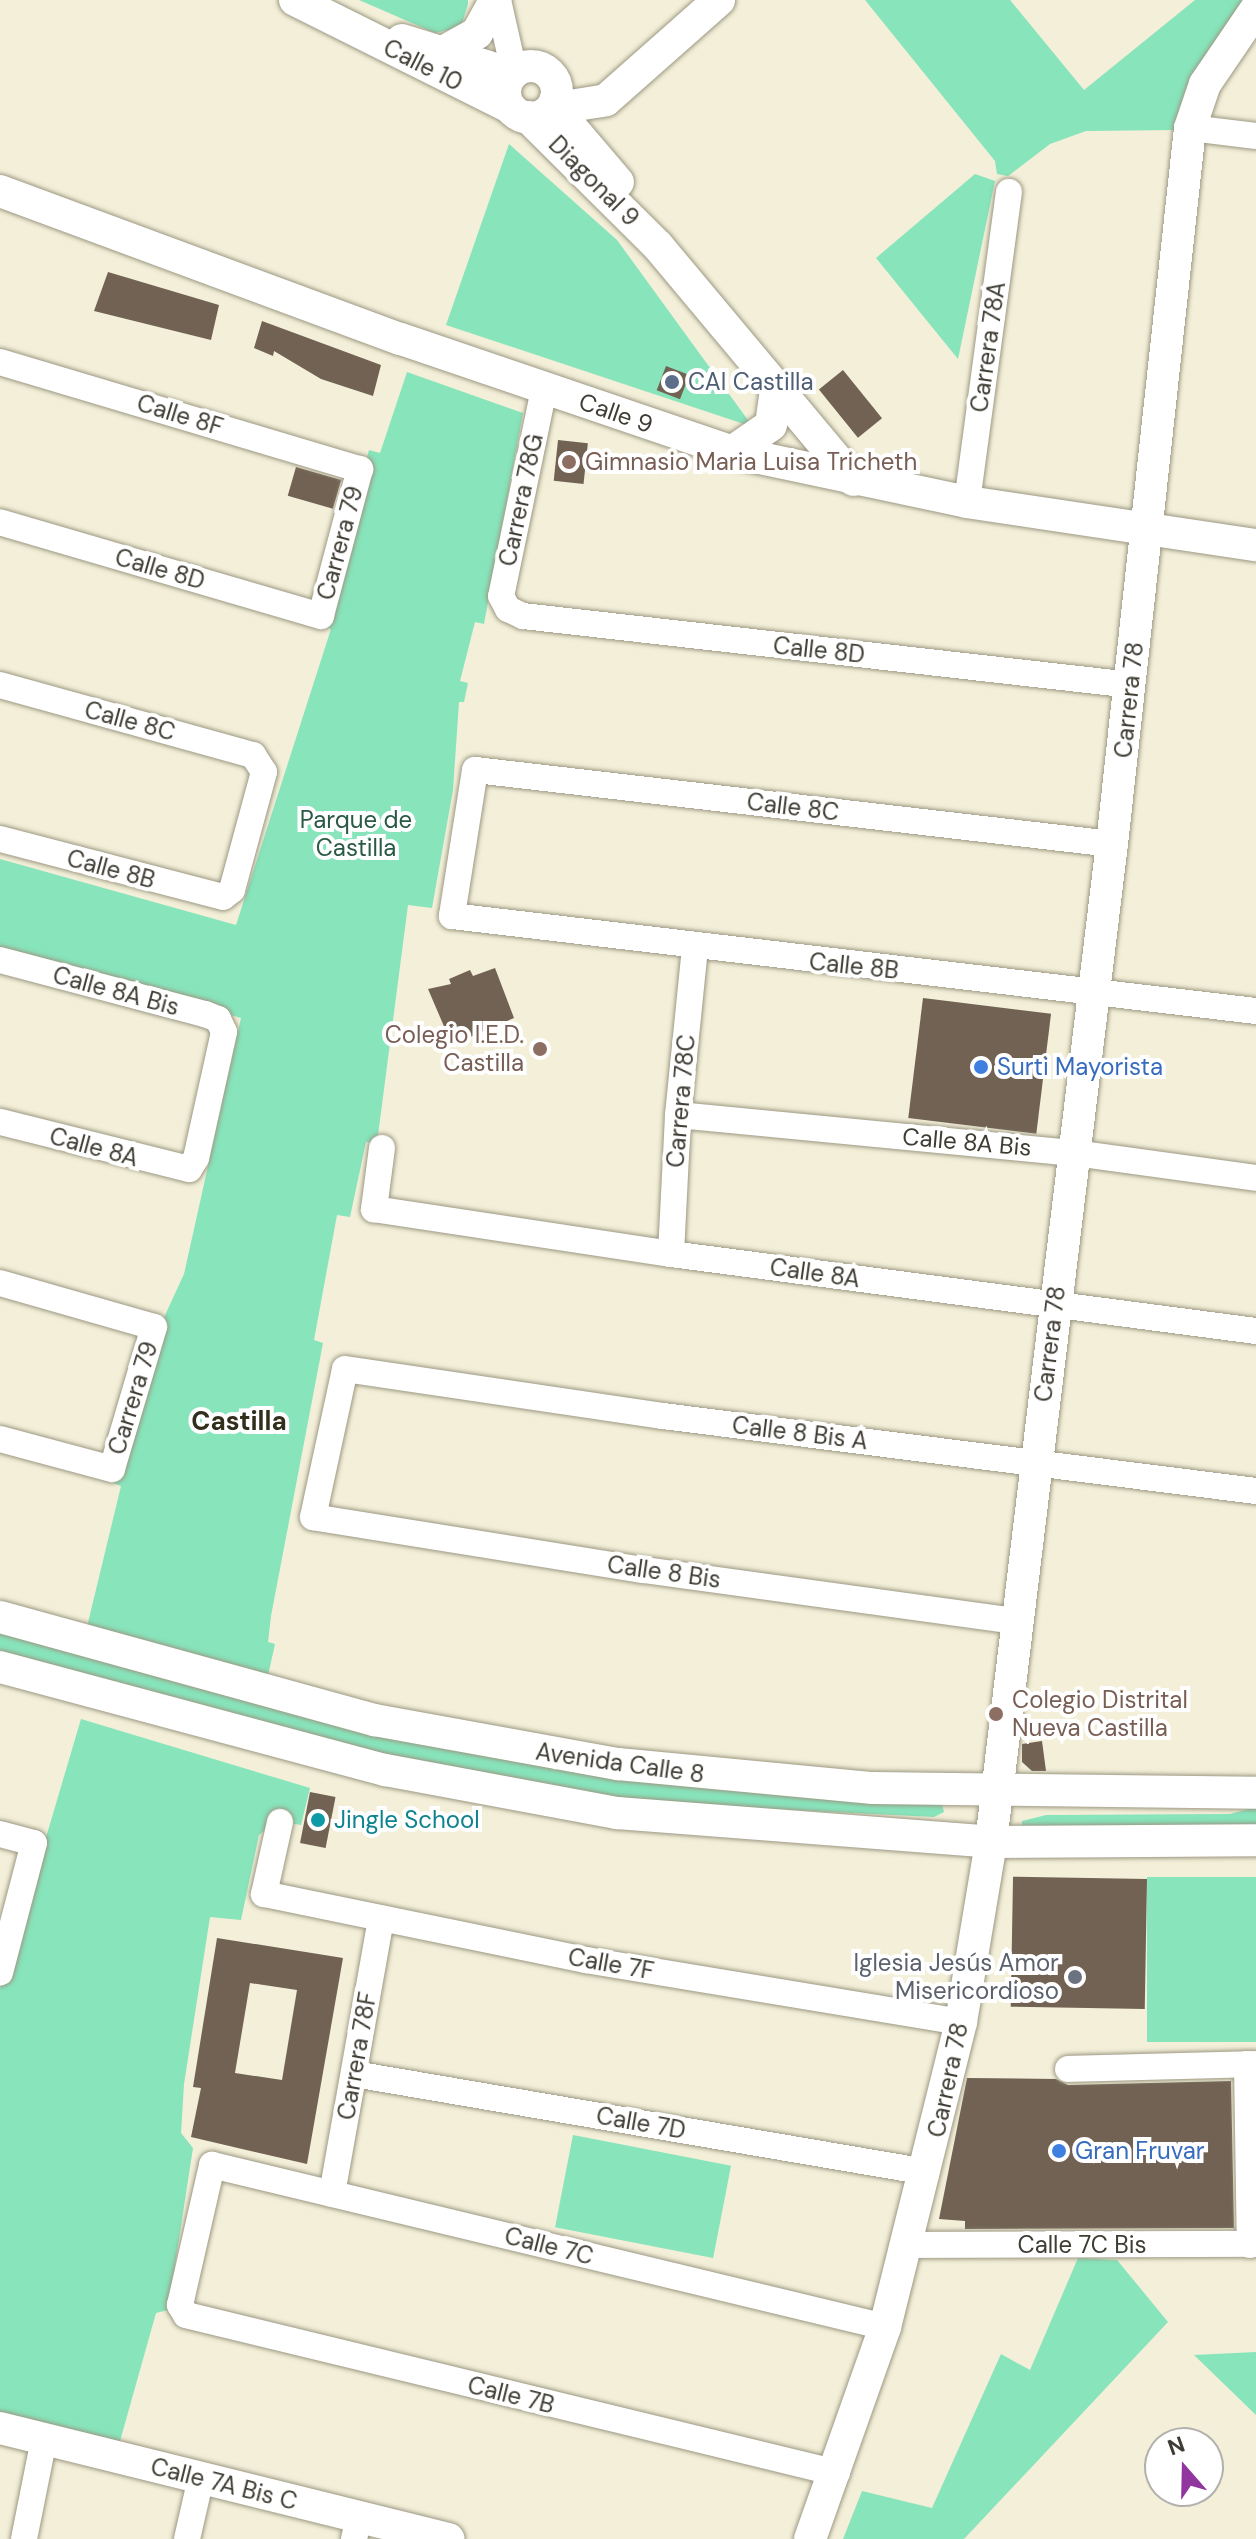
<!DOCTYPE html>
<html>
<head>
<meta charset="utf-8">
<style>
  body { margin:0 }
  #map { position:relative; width:1256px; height:2539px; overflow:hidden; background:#f3efd8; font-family:"DM Sans",sans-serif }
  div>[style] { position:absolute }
  .green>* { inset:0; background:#87e4bb; transform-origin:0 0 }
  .building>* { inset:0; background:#716253; transform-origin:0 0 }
  .roads { filter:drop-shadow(0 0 2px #9c9883) drop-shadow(0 0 2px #9c9883) }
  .minor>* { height:26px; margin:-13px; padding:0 13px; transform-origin:13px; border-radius:13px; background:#fff }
  .tertiary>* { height:32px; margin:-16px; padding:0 16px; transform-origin:16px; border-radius:16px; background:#fff }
  .tertiary>.ring { margin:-16px; padding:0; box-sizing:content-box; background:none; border:32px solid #fff; border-radius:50% }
  .dots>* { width:22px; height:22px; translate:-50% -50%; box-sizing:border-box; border:4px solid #fff; border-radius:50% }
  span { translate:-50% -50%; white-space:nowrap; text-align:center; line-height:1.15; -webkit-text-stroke:8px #fff; paint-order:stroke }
  .street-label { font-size:24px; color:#3e3c33 }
  .service-label { font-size:24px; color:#4e5e75 }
  .left { translate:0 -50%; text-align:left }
  .education-label { font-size:24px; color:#785e54 }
  .right { translate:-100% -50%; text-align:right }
  .park-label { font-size:24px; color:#2a5a45 }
  .shop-label { font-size:24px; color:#366cbe }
  .culture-label { font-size:24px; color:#0d838f }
  .worship-label { font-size:24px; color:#5b616d }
  .neighbourhood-label { font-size:26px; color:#322e1c; font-weight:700 }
  .north { position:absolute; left:1144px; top:2427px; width:80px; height:80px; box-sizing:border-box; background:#fff; border:2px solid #b2b1ad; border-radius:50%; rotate:340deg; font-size:22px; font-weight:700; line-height:32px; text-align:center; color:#3e3c33 }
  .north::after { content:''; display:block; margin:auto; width:28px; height:36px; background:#91359f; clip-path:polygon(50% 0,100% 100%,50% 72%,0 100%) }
</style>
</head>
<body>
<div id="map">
  <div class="green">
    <i style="clip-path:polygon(359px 0,468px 0,468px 4px,461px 27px,435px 33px)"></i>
    <i style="clip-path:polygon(865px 0,1010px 0,1084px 90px,1195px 0,1248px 0,1174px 130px,1086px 131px,1050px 144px,1008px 176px,997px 174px,995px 161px)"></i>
    <i style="clip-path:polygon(509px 144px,617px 240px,753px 427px,446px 325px)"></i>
    <i style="clip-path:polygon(975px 174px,995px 181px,958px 359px,876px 258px)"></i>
    <i style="clip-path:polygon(407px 372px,523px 413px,484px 624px,475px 622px,460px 681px,468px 683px,464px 702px,459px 702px,453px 790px,432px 908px,408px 905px,377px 1143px,366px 1142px,350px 1217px,337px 1215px,314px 1340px,323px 1343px,271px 1616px,268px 1642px,275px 1644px,267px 1680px,86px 1631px,121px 1486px,113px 1483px,161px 1324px,184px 1274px,241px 1018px,0 947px,0 859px,236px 925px,331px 629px,320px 625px,369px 450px,380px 453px)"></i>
    <i style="clip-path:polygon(0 1627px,314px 1714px,942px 1804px,944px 1812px,934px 1817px,753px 1808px,701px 1811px,484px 1781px,0 1656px)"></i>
    <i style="clip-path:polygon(81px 1719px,310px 1788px,301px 1825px,276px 1821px,259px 1835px,241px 1920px,210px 1917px,184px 2084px,181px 2133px,193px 2148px,168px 2310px,156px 2313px,120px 2441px,0 2412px,0 1988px,34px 1851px,42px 1851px)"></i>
    <i style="clip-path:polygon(1256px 1807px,1256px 1828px,1022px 1827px,1022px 1821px,1046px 1815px,1230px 1814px)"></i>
    <i style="left:1256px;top:1877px;width:165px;height:109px;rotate:90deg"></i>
    <i style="left:573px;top:2135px;width:161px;height:94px;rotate:11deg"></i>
    <i style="clip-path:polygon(1078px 2258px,1117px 2260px,1168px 2322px,964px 2539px,843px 2539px,862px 2491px,932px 2508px,1001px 2354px,1030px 2370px)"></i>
    <i style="clip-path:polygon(1256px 2352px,1256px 2415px,1194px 2355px)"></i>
  </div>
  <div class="building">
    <i style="clip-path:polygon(108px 272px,219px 305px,211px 340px,94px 311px)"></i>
    <i style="clip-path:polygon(262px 321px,381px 365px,373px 396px,321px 379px,274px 351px,273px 356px,254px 348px)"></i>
    <i style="left:666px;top:366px;width:25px;height:26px;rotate:21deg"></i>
    <i style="left:843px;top:370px;width:62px;height:31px;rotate:51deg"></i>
    <i style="left:558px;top:440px;width:30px;height:41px;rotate:6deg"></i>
    <i style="left:296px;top:467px;width:47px;height:30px;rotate:16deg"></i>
    <i style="clip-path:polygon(495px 968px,514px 1018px,452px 1045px,428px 989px,451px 984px,449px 979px,470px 970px,473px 976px)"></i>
    <i style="left:923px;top:998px;width:129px;height:121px;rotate:7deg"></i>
    <i style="clip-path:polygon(1042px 1741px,1046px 1771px,1032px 1771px,1022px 1762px,1022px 1744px)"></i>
    <i style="left:310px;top:1792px;width:26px;height:52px;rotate:11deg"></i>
    <i style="left:1147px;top:1879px;width:130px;height:134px;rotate:91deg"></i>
    <i style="clip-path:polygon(evenodd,217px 1938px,343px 1958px,307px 2164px,191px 2137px,201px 2088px,193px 2087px,217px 1938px,250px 1983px,297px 1990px,282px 2080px,235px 2073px,250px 1983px)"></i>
    <i style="clip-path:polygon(967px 2078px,1056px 2079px,1068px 2085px,1231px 2081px,1234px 2228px,965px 2229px,965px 2221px,939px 2219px)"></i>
  </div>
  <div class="roads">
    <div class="minor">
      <i style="left:498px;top:0;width:73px;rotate:77.3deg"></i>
      <i style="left:1190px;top:128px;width:66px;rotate:6.9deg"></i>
      <i style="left:0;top:362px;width:376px;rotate:16.6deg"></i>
      <i style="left:360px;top:469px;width:152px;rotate:104.9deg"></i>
      <i style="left:321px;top:616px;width:334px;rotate:-163.7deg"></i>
      <i style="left:544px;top:389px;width:211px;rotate:101.7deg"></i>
      <i style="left:501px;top:596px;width:15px;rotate:62deg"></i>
      <i style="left:508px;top:609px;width:17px;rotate:25deg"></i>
      <i style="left:523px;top:616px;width:612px;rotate:6.47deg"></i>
      <i style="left:967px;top:502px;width:313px;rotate:-82.3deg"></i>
      <i style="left:0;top:685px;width:263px;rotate:15.5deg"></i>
      <i style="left:253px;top:755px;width:20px;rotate:57deg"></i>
      <i style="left:264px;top:772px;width:122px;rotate:105.2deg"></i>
      <i style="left:232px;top:890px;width:11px;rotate:142deg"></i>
      <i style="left:223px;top:897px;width:230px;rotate:-165.4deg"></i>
      <i style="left:1112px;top:844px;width:641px;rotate:-173.37deg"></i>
      <i style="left:475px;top:770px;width:148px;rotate:99deg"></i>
      <i style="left:452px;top:916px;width:810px;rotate:6.74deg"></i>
      <i style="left:0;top:960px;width:212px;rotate:14.8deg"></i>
      <i style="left:205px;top:1014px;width:14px;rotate:21deg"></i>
      <i style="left:218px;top:1019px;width:14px;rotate:65deg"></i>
      <i style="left:224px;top:1032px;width:129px;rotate:102.5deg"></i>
      <i style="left:196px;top:1158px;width:13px;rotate:122deg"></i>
      <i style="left:189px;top:1169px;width:195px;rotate:-166deg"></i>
      <i style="left:678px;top:1115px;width:398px;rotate:5.5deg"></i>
      <i style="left:1074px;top:1153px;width:184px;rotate:7.8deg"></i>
      <i style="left:382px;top:1148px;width:62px;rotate:97.5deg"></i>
      <i style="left:374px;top:1209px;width:300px;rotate:8.6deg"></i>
      <i style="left:671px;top:1254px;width:590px;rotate:7.5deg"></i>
      <i style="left:671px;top:1254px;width:139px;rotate:-87.1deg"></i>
      <i style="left:678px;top:1115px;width:167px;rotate:-84.2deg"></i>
      <i style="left:0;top:1283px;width:160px;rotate:15.9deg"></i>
      <i style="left:154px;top:1327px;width:148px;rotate:106.5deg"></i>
      <i style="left:112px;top:1469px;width:116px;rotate:-165deg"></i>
      <i style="left:1016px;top:1621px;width:376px;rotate:-172.2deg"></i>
      <i style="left:643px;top:1570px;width:334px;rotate:-170.9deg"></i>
      <i style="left:313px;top:1517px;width:151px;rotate:-77.8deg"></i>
      <i style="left:345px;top:1369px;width:321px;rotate:8.4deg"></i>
      <i style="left:663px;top:1416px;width:598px;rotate:7.21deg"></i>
      <i style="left:280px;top:1822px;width:74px;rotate:102.5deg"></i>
      <i style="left:264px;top:1894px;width:329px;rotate:11.6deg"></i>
      <i style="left:586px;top:1960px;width:380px;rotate:9.4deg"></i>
      <i style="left:0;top:1834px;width:35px;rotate:15deg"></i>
      <i style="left:34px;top:1843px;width:134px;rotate:104.7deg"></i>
      <i style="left:1247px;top:2064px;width:181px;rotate:89.1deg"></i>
      <i style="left:1068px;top:2069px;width:188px;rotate:-1.5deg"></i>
      <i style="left:354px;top:2074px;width:581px;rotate:9.71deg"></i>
      <i style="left:332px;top:2194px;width:280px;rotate:-79.9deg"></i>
      <i style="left:908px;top:2245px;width:348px;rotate:-0.2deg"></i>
      <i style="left:837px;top:2473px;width:670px;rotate:-166.36deg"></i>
      <i style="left:186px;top:2315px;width:12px;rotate:-121deg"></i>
      <i style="left:180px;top:2305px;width:144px;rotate:-77.1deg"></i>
      <i style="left:212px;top:2165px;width:692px;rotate:13.53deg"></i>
      <i style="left:24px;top:2539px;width:102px;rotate:-78.7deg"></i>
      <i style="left:187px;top:2539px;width:63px;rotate:-77.1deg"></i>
      <i style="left:354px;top:2539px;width:23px;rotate:-77deg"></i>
    </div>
    <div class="tertiary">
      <i style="left:295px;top:0;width:240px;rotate:26.5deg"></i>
      <i style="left:402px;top:40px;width:114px;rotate:17.3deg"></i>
      <i style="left:443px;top:52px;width:39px;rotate:-29deg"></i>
      <i style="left:477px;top:33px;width:38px;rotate:-61deg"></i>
      <i class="ring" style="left:505px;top:66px;width:20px;height:20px"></i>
      <i style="left:555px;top:101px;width:16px;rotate:18deg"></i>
      <i style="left:570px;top:106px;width:36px;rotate:-9deg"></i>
      <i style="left:606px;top:100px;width:151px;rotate:-41.5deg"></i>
      <i style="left:553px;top:106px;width:100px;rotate:49.5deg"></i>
      <i style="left:528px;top:117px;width:183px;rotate:44.8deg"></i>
      <i style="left:658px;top:246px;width:305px;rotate:50.1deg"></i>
      <i style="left:0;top:191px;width:427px;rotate:20.3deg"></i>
      <i style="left:401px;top:339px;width:350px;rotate:18.8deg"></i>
      <i style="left:732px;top:452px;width:240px;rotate:12deg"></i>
      <i style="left:967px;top:502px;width:292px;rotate:8.5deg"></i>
      <i style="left:732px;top:452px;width:47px;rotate:-34.7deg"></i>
      <i style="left:771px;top:425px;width:37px;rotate:-82deg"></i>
      <i style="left:0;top:1617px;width:389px;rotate:15.4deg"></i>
      <i style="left:375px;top:1720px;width:247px;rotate:10.3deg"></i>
      <i style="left:618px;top:1764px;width:256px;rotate:5.4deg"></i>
      <i style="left:873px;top:1788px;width:383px;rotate:0.7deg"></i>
      <i style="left:0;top:1667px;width:399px;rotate:15deg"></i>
      <i style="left:385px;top:1770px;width:236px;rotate:10.5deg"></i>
      <i style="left:617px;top:1813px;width:375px;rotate:4.4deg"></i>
      <i style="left:991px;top:1842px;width:265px;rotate:-0.4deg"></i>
      <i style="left:0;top:2428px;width:462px;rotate:13.9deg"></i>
      <i style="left:810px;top:2539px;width:225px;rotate:-70.5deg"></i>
      <i style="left:885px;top:2327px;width:314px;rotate:-76deg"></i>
      <i style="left:961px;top:2022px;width:182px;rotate:-80.5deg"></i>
      <i style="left:991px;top:1842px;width:1005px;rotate:-83.09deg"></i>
      <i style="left:1112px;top:844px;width:720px;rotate:-83.78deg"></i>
      <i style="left:1190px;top:128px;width:46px;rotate:-71.2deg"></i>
      <i style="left:1205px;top:84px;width:91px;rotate:-55.8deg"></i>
    </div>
  </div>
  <div class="dots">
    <i style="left:672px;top:382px;background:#5c6f8a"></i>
    <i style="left:569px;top:462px;background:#8d6e63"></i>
    <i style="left:540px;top:1049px;background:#8d6e63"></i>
    <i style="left:981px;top:1067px;background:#3f7fe0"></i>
    <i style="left:996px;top:1714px;background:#8d6e63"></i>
    <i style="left:318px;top:1820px;background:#0f9aa8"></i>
    <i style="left:1075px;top:1977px;background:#6b7280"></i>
    <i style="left:1059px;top:2151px;background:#3f7fe0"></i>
  </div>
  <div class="street-label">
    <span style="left:423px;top:65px;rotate:27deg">Calle 10</span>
    <span style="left:594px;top:181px;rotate:45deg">Diagonal 9</span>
    <span style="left:988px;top:347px;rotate:-82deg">Carrera 78A</span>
    <span style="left:616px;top:413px;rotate:19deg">Calle 9</span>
    <span style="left:180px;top:415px;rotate:17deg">Calle 8F</span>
    <span style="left:521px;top:500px;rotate:-78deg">Carrera 78G</span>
    <span style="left:340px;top:543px;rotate:-75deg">Carrera 79</span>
    <span style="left:160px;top:569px;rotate:16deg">Calle 8D</span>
    <span style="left:819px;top:650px;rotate:6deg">Calle 8D</span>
    <span style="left:1129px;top:700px;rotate:-84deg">Carrera 78</span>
    <span style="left:130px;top:721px;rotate:15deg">Calle 8C</span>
    <span style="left:793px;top:807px;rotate:7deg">Calle 8C</span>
    <span style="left:111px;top:869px;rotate:15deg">Calle 8B</span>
    <span style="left:854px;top:966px;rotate:6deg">Calle 8B</span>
    <span style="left:116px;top:991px;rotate:15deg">Calle 8A Bis</span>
    <span style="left:681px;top:1101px;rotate:-85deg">Carrera 78C</span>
    <span style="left:967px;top:1142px;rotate:5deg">Calle 8A Bis</span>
    <span style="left:94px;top:1147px;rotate:15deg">Calle 8A</span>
    <span style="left:815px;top:1273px;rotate:8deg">Calle 8A</span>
    <span style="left:1050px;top:1344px;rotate:-83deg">Carrera 78</span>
    <span style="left:133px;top:1398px;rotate:-73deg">Carrera 79</span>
    <span style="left:800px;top:1433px;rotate:7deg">Calle 8 Bis A</span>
    <span style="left:664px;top:1572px;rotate:8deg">Calle 8 Bis</span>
    <span style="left:620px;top:1763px;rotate:8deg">Avenida Calle 8</span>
    <span style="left:611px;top:1964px;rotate:10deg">Calle 7F</span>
    <span style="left:357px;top:2056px;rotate:-80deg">Carrera 78F</span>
    <span style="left:948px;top:2080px;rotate:-78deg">Carrera 78</span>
    <span style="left:641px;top:2123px;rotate:10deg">Calle 7D</span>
    <span style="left:1082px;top:2245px">Calle 7C Bis</span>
    <span style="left:549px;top:2246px;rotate:14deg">Calle 7C</span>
    <span style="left:511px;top:2395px;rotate:14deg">Calle 7B</span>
    <span style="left:224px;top:2484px;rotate:14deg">Calle 7A Bis C</span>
  </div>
  <div class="service-label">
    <span class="left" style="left:688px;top:382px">CAI Castilla</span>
  </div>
  <div class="education-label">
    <span class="left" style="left:585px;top:462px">Gimnasio Maria Luisa Tricheth</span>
    <span class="right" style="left:524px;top:1049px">Colegio I.E.D.<br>Castilla</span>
    <span class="left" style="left:1012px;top:1714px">Colegio Distrital<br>Nueva Castilla</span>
  </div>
  <div class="park-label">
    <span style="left:356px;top:834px">Parque de<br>Castilla</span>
  </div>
  <div class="shop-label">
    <span class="left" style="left:997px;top:1067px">Surti Mayorista</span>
    <span class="left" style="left:1075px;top:2151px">Gran Fruvar</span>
  </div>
  <div class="culture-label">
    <span class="left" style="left:334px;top:1820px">Jingle School</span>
  </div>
  <div class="worship-label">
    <span class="right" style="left:1059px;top:1977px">Iglesia Jesús Amor<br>Misericordioso</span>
  </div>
  <div class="neighbourhood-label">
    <span style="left:239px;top:1422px">Castilla</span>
  </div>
  <div class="north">N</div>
</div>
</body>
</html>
